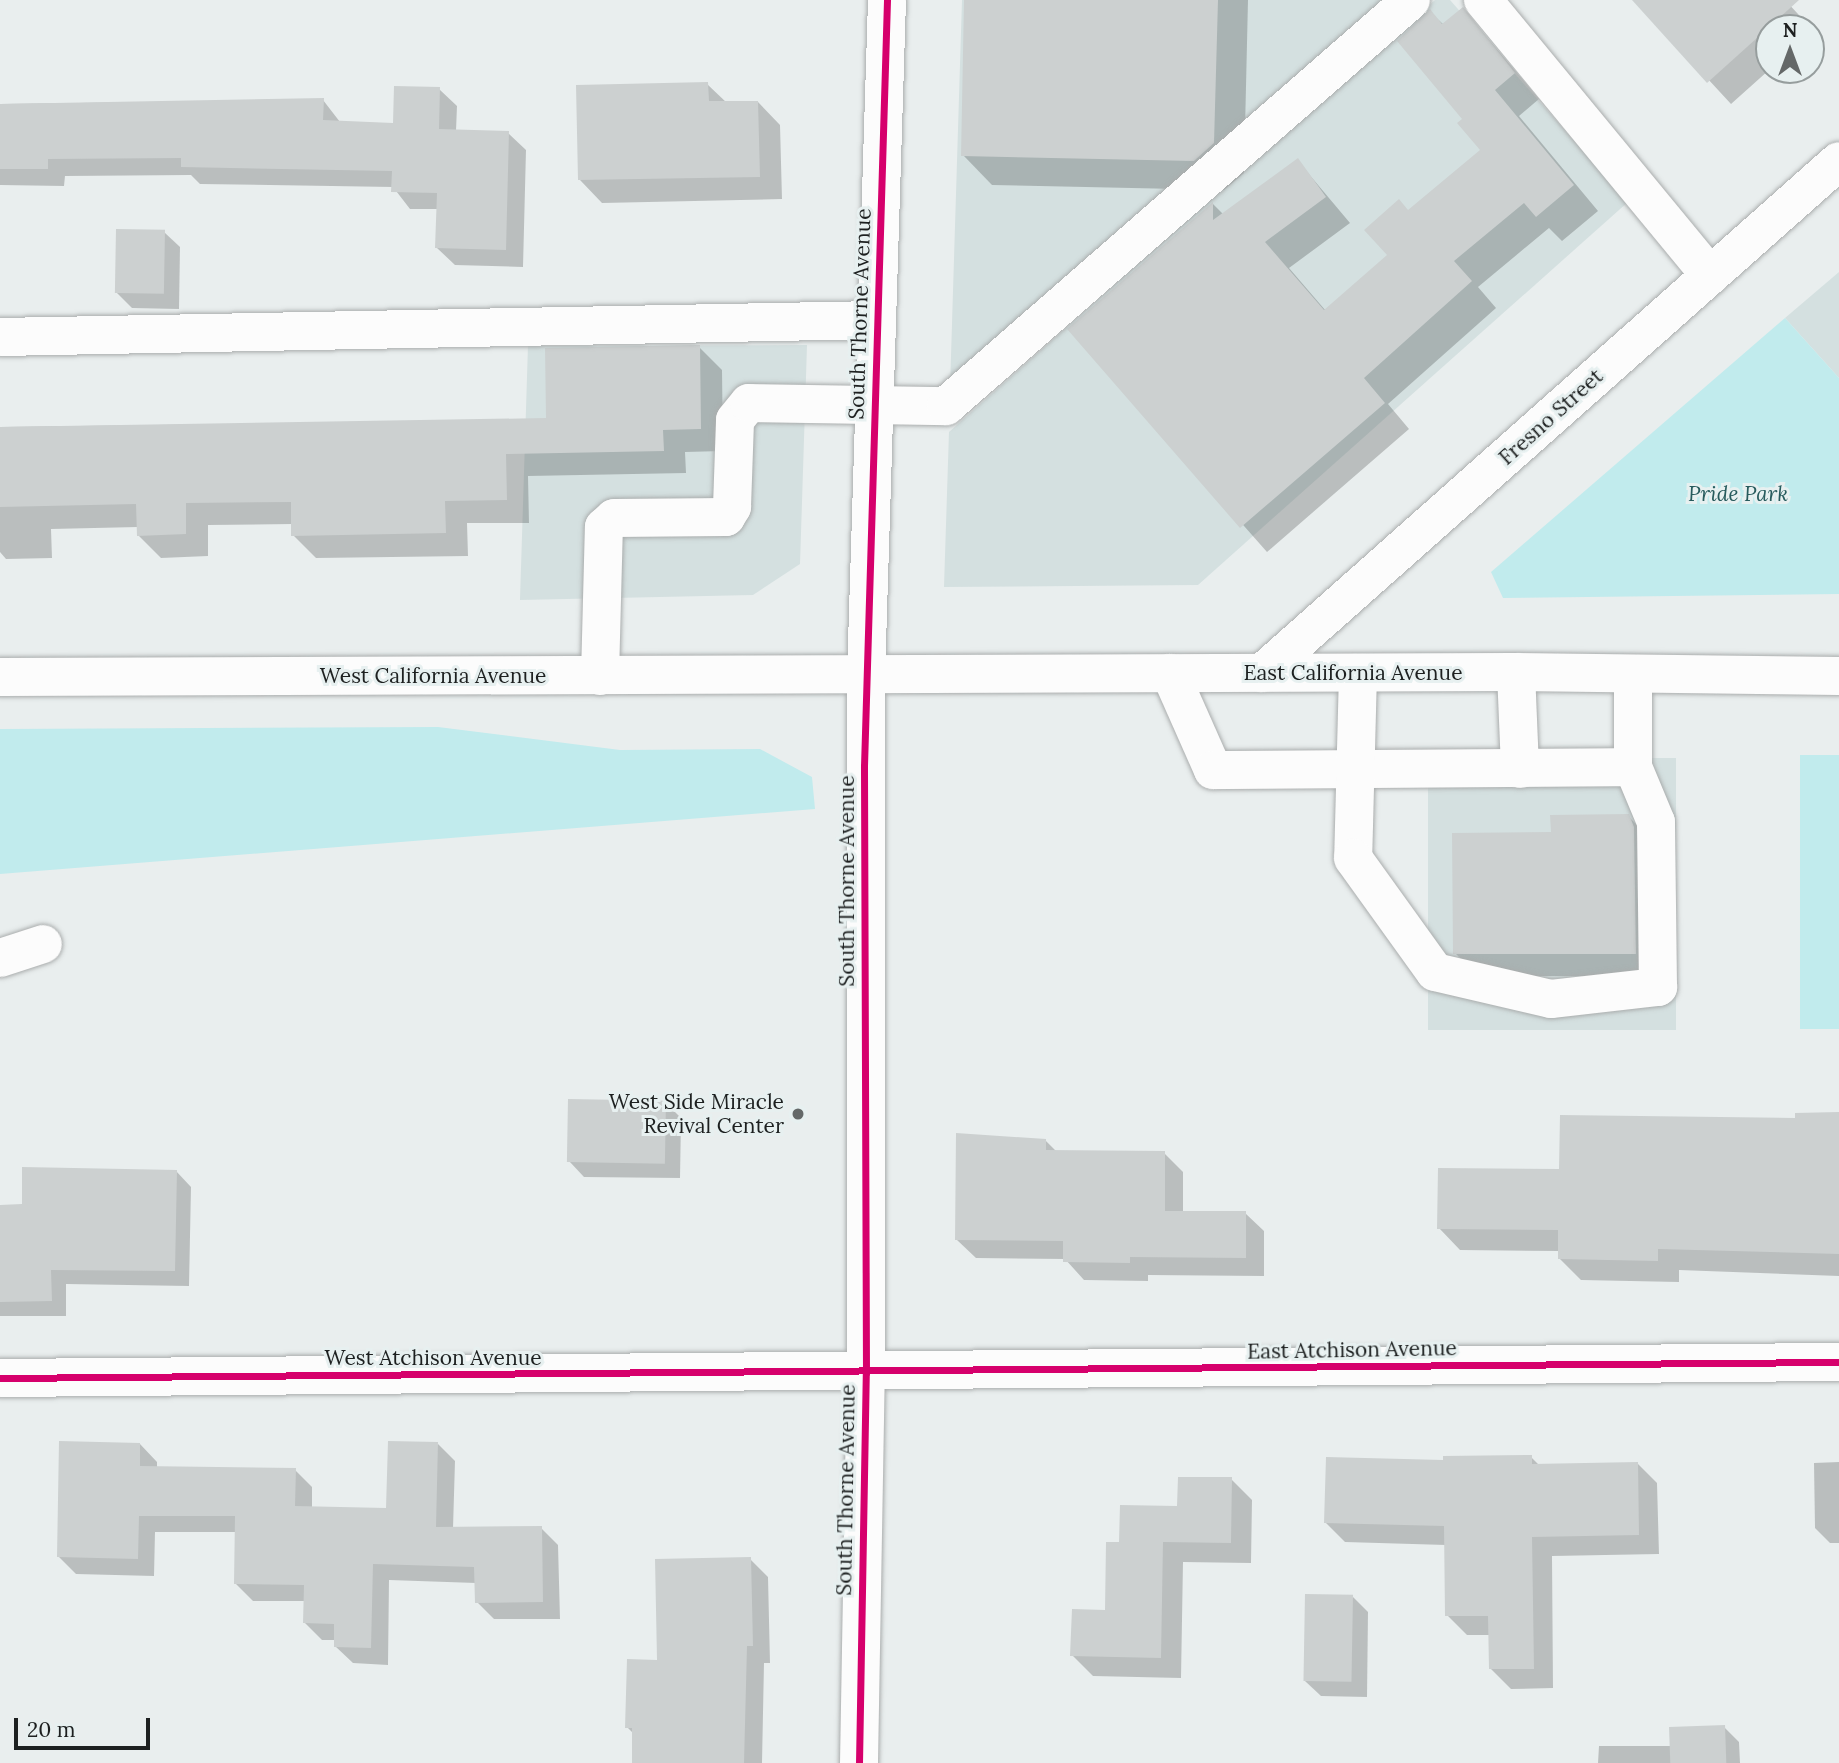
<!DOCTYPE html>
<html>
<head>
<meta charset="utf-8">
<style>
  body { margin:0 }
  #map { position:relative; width:1839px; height:1763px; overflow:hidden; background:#e9eeee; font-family:Lora,serif }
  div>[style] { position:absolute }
  .built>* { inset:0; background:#d4e0e0; transform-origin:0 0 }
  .green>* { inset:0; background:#c1ebed; transform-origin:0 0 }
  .shadow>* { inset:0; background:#0003 }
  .building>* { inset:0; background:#ccd0d0; transform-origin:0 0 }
  .roads { filter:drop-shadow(0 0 2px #aaadad) drop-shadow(0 0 2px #aaadad) }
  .minor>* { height:38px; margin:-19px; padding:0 19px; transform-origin:19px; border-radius:19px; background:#fcfcfc }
  .major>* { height:38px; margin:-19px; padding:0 19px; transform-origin:19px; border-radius:19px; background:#fcfcfc }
  .cycleway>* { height:7px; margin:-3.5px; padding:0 3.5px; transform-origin:3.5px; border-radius:3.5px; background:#d6006c }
  .dots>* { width:19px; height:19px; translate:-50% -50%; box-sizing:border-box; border:4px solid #e7f0f0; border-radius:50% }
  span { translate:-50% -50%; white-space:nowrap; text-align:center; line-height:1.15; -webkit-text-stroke:6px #e7f0f0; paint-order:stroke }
  .street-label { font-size:21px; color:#1d2020 }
  .park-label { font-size:21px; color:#275b5d; font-style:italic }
  .poi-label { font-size:21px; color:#1d2020 }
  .right { translate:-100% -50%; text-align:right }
  .north { position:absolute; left:1755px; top:14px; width:70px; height:70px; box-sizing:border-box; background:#e7f0f0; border:2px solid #969d9d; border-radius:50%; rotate:0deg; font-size:19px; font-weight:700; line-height:28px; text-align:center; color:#1d2020 }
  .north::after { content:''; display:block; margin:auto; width:24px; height:32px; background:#646868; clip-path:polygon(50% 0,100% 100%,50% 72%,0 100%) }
  .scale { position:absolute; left:14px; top:1718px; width:136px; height:32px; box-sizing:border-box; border:4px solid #1d2020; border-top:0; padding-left:9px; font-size:21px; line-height:24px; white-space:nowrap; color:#1d2020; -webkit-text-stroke:5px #e7f0f0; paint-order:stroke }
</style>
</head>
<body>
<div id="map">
  <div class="built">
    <i style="clip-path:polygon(962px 0,1389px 0,950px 389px)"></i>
    <i style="clip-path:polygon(1435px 0,1450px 0,1628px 202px,1198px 585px,944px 587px,949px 432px)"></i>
    <i style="clip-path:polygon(1839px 272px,1839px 378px,1785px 318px)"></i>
    <i style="clip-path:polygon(807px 345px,800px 564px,753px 595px,520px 600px,528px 346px)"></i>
    <i style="left:1676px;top:758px;width:272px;height:248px;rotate:90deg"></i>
  </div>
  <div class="green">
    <i style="clip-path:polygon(1785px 318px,1839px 378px,1839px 594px,1503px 598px,1491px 572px)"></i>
    <i style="clip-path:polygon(438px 727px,620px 750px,760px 749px,812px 777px,815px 809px,0 874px,0 729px)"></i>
    <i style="left:1839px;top:755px;width:274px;height:39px;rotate:90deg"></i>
  </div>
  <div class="shadow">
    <i style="clip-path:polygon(966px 0,1248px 0,1244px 173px,1224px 190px,992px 185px,963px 155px)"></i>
    <i style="clip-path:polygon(1635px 0,1785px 0,1811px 28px,1769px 28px,1769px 70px,1731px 104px)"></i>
    <i style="clip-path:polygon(1463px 9px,1539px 99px,1519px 116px,1598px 211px,1562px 241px,1549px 228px,1478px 287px,1496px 308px,1388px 404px,1409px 429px,1267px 552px,1070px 329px,1213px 204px,1223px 214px,1297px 160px,1350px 223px,1289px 268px,1326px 311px,1389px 255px,1409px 212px,1482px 151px,1465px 119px,1430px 12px,1444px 25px)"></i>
    <i style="clip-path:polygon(707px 84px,727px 103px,758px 102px,780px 125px,782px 199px,602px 203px,580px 180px)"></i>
    <i style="clip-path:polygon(439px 89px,457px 106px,456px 131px,508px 133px,526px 150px,523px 267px,455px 265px,437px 248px,438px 209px,410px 209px,393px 187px,200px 184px,191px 175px,65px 176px,64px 186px,0 185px,0 104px,323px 100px,340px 122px,395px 125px)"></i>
    <i style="clip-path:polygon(164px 232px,180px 247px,179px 309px,132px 308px,117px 293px)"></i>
    <i style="clip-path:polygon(699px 347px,722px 370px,723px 451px,685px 452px,686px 473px,528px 476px,529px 523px,467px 523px,468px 556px,316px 558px,293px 535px,293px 524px,208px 525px,208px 556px,161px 558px,138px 535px,138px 527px,51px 529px,52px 558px,6px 559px,0 552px,0 427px,548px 420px)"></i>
    <i style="clip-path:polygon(1628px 816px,1651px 839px,1658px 976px,1478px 976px,1455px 953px,1553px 834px)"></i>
    <i style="clip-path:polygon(666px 1103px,681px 1118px,680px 1178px,584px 1177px,569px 1161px)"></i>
    <i style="clip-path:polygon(1839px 1114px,1839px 1276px,1679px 1270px,1679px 1282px,1581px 1280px,1559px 1258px,1559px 1251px,1460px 1250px,1439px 1228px,1561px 1171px)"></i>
    <i style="clip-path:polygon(1045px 1140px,1057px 1152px,1164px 1153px,1183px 1172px,1183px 1213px,1245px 1213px,1264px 1231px,1264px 1276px,1148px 1275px,1148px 1281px,1084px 1280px,1065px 1259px,976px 1258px,957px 1240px)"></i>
    <i style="clip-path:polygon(176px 1171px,191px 1187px,189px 1286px,66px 1284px,66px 1316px,0 1316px,0 1206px,24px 1206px)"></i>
    <i style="clip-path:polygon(140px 1444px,157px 1462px,157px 1468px,295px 1470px,312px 1487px,312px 1509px,388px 1510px,438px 1444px,455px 1461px,453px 1529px,541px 1528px,558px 1545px,560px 1619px,494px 1619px,477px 1602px,476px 1583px,389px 1580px,388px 1665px,353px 1663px,335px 1646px,336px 1640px,322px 1640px,305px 1623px,305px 1601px,253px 1601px,236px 1584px,236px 1532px,155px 1532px,154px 1576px,76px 1574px,58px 1556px)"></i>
    <i style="clip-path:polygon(1531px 1457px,1540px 1466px,1637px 1463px,1657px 1483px,1659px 1554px,1552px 1556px,1553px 1688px,1511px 1689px,1491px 1669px,1490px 1635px,1467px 1635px,1447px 1615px,1446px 1545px,1345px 1542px,1325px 1522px,1445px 1462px)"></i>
    <i style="clip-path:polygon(1839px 1462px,1839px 1543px,1830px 1543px,1815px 1528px,1814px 1463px)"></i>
    <i style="clip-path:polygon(1231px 1479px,1252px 1500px,1251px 1563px,1183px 1562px,1181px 1678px,1093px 1676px,1072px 1655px,1107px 1611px,1121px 1544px)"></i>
    <i style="clip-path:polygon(750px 1559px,768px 1577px,770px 1663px,764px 1663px,762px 1763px,634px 1763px,634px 1734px,627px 1727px,659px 1662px)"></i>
    <i style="clip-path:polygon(1353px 1597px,1368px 1612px,1367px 1697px,1321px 1696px,1305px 1681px)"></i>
    <i style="clip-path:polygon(1724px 1727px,1739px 1742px,1740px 1763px,1598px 1763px,1599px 1746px,1671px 1746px)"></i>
  </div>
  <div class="building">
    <i style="clip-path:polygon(964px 0,1218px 0,1214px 143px,1194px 161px,961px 156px)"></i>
    <i style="clip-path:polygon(1632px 0,1799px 0,1707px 83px)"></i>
    <i style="clip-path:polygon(1463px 7px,1515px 73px,1495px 90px,1574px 185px,1536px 217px,1524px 203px,1454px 261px,1472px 281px,1364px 378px,1385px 403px,1240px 528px,1067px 329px,1213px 202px,1213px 220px,1298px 158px,1326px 197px,1265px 242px,1324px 310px,1387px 255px,1364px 230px,1399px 199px,1408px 210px,1480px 150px,1457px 123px,1462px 119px,1397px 41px,1430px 9px,1442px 24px)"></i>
    <i style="clip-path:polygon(708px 82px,709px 101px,758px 101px,760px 177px,578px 180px,576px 85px)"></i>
    <i style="clip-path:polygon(394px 86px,440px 87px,439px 129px,509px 131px,506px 250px,435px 248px,437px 193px,391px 192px,392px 171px,181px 167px,181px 158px,48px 159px,48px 169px,0 169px,0 104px,324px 98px,323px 120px,393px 123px)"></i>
    <i style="left:116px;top:229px;width:49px;height:64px;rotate:1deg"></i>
    <i style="clip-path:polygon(700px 345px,701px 429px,663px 430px,664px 451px,506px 454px,507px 500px,445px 501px,446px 533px,291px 536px,291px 502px,186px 503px,186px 534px,137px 536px,136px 504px,0 507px,0 427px,546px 418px,545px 348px)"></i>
    <i style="clip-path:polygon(1629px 814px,1634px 827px,1636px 954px,1453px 954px,1452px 833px,1551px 832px,1550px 815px)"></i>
    <i style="left:568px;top:1099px;width:98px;height:63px;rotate:1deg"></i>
    <i style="clip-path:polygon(1839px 1112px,1839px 1254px,1658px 1249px,1658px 1261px,1558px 1259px,1558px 1230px,1437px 1229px,1438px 1168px,1559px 1169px,1560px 1115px,1795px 1118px,1795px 1113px)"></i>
    <i style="clip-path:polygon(956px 1133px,1046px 1139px,1046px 1150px,1165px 1151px,1165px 1211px,1246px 1211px,1246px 1258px,1130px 1257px,1130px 1263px,1063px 1262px,1063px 1241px,955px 1240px)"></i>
    <i style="clip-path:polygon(22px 1167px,177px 1170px,175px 1271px,51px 1270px,52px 1301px,0 1302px,0 1205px,22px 1204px)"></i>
    <i style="clip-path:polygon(59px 1441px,140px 1443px,140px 1466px,296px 1468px,295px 1506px,386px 1508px,388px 1441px,438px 1442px,436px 1527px,542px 1526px,543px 1602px,475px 1603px,474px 1567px,373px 1564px,371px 1648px,334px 1647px,334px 1624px,303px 1623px,304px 1585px,234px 1584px,235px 1516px,139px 1516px,138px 1559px,57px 1557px)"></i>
    <i style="clip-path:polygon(1532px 1455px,1532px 1464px,1638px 1462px,1639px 1535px,1532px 1537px,1534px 1669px,1489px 1669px,1488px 1616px,1445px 1616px,1444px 1526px,1324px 1523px,1326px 1457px,1443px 1460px,1443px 1456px)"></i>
    <i style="clip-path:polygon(1178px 1477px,1232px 1477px,1231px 1543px,1163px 1542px,1161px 1658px,1070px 1656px,1072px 1609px,1105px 1610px,1106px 1542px,1119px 1542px,1120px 1505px,1177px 1506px)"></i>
    <i style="clip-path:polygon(751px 1557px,753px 1646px,747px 1646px,744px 1763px,632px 1763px,632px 1728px,625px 1728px,627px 1659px,657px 1660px,655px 1559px)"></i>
    <i style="left:1305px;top:1594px;width:48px;height:87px;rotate:1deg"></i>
    <i style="left:1725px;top:1725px;width:38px;height:56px;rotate:88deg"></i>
  </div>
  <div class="roads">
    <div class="minor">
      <i style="left:1483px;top:0;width:357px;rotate:50.5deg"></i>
      <i style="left:0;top:337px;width:877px;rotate:-1.11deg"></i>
      <i style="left:1516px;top:672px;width:97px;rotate:87.6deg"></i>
      <i style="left:1170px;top:673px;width:106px;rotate:66.1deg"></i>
      <i style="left:1213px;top:770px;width:420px;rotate:-0.4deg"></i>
      <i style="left:1633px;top:767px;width:93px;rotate:-90deg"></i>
      <i style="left:1358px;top:673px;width:185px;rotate:91.5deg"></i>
      <i style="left:1353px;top:858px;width:140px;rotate:54.3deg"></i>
      <i style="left:1435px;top:972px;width:119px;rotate:13.1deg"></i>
      <i style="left:1551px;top:999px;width:108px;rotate:-6.4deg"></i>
      <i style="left:1658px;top:987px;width:165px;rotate:-90.7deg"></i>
      <i style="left:1656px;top:822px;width:60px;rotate:-112.7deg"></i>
      <i style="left:600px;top:676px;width:149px;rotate:-88.5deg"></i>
      <i style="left:604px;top:527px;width:13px;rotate:-42deg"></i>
      <i style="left:614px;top:518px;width:112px;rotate:-0.5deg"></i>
      <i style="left:726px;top:517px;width:12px;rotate:-59deg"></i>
      <i style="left:732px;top:507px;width:87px;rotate:-88deg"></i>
      <i style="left:735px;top:420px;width:22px;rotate:-51deg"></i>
      <i style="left:749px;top:403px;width:197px;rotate:0.9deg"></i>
      <i style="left:946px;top:406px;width:617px;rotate:-41.12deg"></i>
      <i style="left:0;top:958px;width:45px;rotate:-18deg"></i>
      <i style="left:0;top:1378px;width:1839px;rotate:-0.5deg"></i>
      <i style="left:859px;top:1763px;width:390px;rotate:-89deg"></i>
      <i style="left:866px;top:1373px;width:697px;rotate:-90deg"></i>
    </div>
    <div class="major">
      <i style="left:1262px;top:673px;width:771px;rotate:-41.58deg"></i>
      <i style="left:866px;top:676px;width:676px;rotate:-88.22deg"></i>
      <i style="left:0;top:677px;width:1516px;rotate:-0.19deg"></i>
      <i style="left:1516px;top:672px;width:323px;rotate:0.7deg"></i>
    </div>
  </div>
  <div class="cycleway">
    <i style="left:0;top:1378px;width:1839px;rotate:-0.5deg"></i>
    <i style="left:859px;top:1763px;width:390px;rotate:-89deg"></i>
    <i style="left:866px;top:1373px;width:607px;rotate:-90.19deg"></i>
    <i style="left:864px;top:766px;width:766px;rotate:-88.28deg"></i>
  </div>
  <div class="dots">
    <i style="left:798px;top:1114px;background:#646868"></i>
  </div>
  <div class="street-label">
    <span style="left:860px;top:314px;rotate:-88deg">South Thorne Avenue</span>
    <span style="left:1551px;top:417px;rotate:-42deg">Fresno Street</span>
    <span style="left:1353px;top:673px">East California Avenue</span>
    <span style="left:433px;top:676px">West California Avenue</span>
    <span style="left:847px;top:881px;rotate:-90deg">South Thorne Avenue</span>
    <span style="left:1352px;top:1350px;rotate:-1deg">East Atchison Avenue</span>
    <span style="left:433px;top:1358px">West Atchison Avenue</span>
    <span style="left:846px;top:1490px;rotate:-89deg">South Thorne Avenue</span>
  </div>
  <div class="park-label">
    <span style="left:1738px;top:494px">Pride Park</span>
  </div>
  <div class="poi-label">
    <span class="right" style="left:784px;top:1114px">West Side Miracle<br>Revival Center</span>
  </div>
  <div class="north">N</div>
  <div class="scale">20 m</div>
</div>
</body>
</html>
